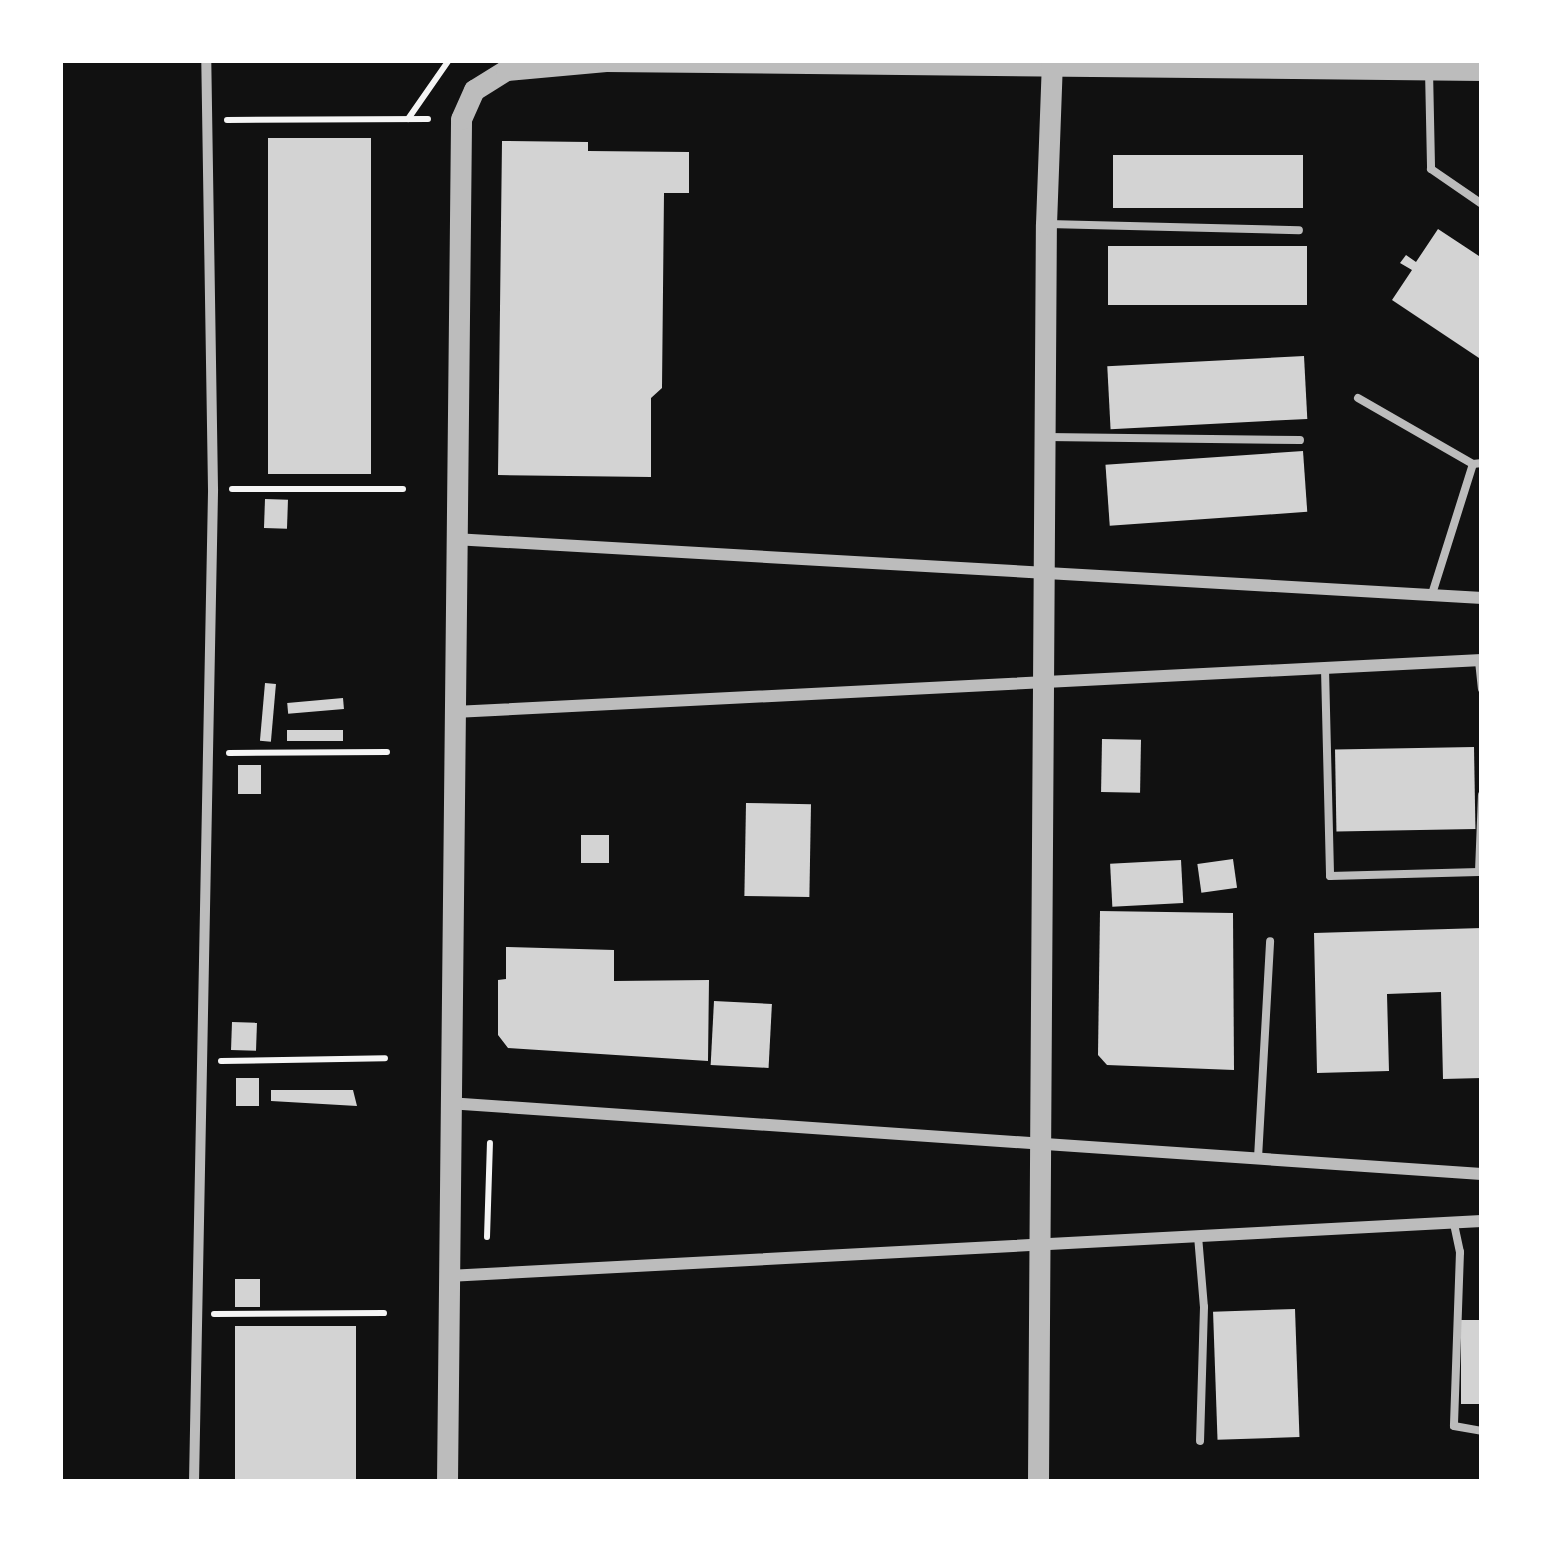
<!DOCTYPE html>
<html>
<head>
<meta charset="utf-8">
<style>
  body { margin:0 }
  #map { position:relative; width:1542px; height:1542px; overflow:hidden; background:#111; font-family:"Roboto Condensed",sans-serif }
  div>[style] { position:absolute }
  .building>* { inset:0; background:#d3d3d3; transform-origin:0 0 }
  .path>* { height:6px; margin:-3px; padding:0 3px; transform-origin:3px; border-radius:3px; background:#f5f5f5 }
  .service>* { height:8px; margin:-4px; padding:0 4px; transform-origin:4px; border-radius:4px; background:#bcbcbc }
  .pedestrian>* { height:10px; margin:-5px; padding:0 5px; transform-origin:5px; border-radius:5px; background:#bcbcbc }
  .minor>* { height:12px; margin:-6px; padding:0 6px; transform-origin:6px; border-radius:6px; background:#bcbcbc }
  .tertiary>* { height:21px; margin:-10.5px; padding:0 10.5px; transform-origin:10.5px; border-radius:10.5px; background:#bcbcbc }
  span { translate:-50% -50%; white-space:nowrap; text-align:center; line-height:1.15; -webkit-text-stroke:12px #fff; paint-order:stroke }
  .frame { position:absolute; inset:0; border:63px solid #fff; pointer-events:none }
</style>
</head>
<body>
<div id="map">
  <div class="building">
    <i style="left:268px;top:138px;width:103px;height:336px"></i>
    <i style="clip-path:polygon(502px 141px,588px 142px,588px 151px,689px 152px,689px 193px,664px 193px,662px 388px,651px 398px,651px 477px,498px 475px)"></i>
    <i style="left:1113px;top:155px;width:190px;height:53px"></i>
    <i style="clip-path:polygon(1438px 229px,1482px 258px,1482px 360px,1392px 300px,1412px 270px,1400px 263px,1406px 255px,1416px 262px)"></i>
    <i style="left:1307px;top:246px;width:59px;height:199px;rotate:90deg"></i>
    <i style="left:1304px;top:356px;width:63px;height:197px;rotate:87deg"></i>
    <i style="left:1303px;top:451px;width:61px;height:198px;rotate:86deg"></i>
    <i style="left:265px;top:499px;width:23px;height:29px;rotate:2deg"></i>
    <i style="left:265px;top:683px;width:11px;height:58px;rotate:5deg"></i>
    <i style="left:343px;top:698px;width:11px;height:56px;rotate:85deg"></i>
    <i style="left:287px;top:730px;width:56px;height:11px"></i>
    <i style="left:1102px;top:739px;width:39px;height:53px;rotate:1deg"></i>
    <i style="left:1474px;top:747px;width:82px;height:139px;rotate:89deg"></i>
    <i style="left:238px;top:765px;width:23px;height:29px"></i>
    <i style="left:746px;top:803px;width:65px;height:93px;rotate:1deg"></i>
    <i style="left:581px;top:835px;width:28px;height:28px"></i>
    <i style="left:1233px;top:859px;width:29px;height:36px;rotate:82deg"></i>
    <i style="left:1181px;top:860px;width:43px;height:71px;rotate:87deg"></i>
    <i style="clip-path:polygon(1100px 911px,1233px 913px,1234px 1070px,1107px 1065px,1098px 1055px)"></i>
    <i style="clip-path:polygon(1482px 928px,1482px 1078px,1443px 1079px,1441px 992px,1387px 994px,1389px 1071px,1317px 1073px,1314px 933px)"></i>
    <i style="clip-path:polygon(506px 947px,614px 950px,614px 981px,709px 980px,708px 1061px,508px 1048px,498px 1035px,498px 980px,506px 979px)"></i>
    <i style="left:714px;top:1001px;width:58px;height:64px;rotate:3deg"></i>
    <i style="left:232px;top:1022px;width:25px;height:28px;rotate:2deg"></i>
    <i style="left:236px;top:1078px;width:23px;height:28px"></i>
    <i style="clip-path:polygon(271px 1090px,353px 1090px,357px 1106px,271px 1101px)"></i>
    <i style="left:235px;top:1279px;width:25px;height:28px"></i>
    <i style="left:1295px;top:1309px;width:128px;height:82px;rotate:88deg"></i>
    <i style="left:1461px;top:1320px;width:21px;height:84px"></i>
    <i style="left:235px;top:1326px;width:121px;height:156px"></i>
  </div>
  <div class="path">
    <i style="left:408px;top:119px;width:72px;rotate:-55.2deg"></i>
    <i style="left:227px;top:120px;width:201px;rotate:-0.3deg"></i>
    <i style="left:232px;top:489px;width:171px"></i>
    <i style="left:229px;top:753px;width:158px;rotate:-0.4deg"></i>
    <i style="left:221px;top:1061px;width:164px;rotate:-1deg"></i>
    <i style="left:487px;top:1237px;width:94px;rotate:-88.2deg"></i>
    <i style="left:214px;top:1314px;width:170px;rotate:-0.3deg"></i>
  </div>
  <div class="service">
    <i style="left:1429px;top:70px;width:99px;rotate:88.8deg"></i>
    <i style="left:1431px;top:169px;width:62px;rotate:34.5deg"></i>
    <i style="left:1048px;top:224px;width:251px;rotate:1.4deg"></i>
    <i style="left:1358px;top:398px;width:133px;rotate:29.9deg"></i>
    <i style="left:1473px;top:464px;width:9px;rotate:-6deg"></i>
    <i style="left:1047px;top:437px;width:253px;rotate:0.7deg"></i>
    <i style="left:1432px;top:594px;width:136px;rotate:-72.5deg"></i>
    <i style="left:1479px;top:661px;width:28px;rotate:84deg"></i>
    <i style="left:1325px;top:669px;width:207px;rotate:88.6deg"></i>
    <i style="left:1330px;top:876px;width:149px;rotate:-1.5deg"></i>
    <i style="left:1479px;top:872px;width:77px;rotate:-87.8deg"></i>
    <i style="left:1258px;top:1158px;width:217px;rotate:-86.8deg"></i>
    <i style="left:1454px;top:1224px;width:29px;rotate:78deg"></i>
    <i style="left:1460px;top:1252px;width:174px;rotate:92deg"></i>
    <i style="left:1454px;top:1426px;width:28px;rotate:10deg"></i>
    <i style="left:1198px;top:1236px;width:71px;rotate:85.2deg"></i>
    <i style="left:1204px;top:1307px;width:134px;rotate:91.7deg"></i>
  </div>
  <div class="pedestrian">
    <i style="left:194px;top:1482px;width:993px;rotate:-88.9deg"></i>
    <i style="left:213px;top:489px;width:429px;rotate:-90.9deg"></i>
  </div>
  <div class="minor">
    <i style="left:454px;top:539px;width:1030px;rotate:3.28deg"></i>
    <i style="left:454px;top:712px;width:1029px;rotate:-2.9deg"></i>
    <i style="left:448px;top:1103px;width:1036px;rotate:3.93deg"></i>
    <i style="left:448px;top:1276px;width:1035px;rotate:-3.04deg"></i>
  </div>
  <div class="tertiary">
    <i style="left:447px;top:1482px;width:1363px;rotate:-89.41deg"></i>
    <i style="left:461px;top:119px;width:32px;rotate:-66deg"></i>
    <i style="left:474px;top:90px;width:38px;rotate:-32deg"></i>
    <i style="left:506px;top:70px;width:100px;rotate:-5.1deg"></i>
    <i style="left:606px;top:61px;width:876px;rotate:0.59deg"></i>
    <i style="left:1038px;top:1482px;width:1258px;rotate:-89.64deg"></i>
    <i style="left:1046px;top:224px;width:164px;rotate:-87.9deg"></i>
  </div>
  <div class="frame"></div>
</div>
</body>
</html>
